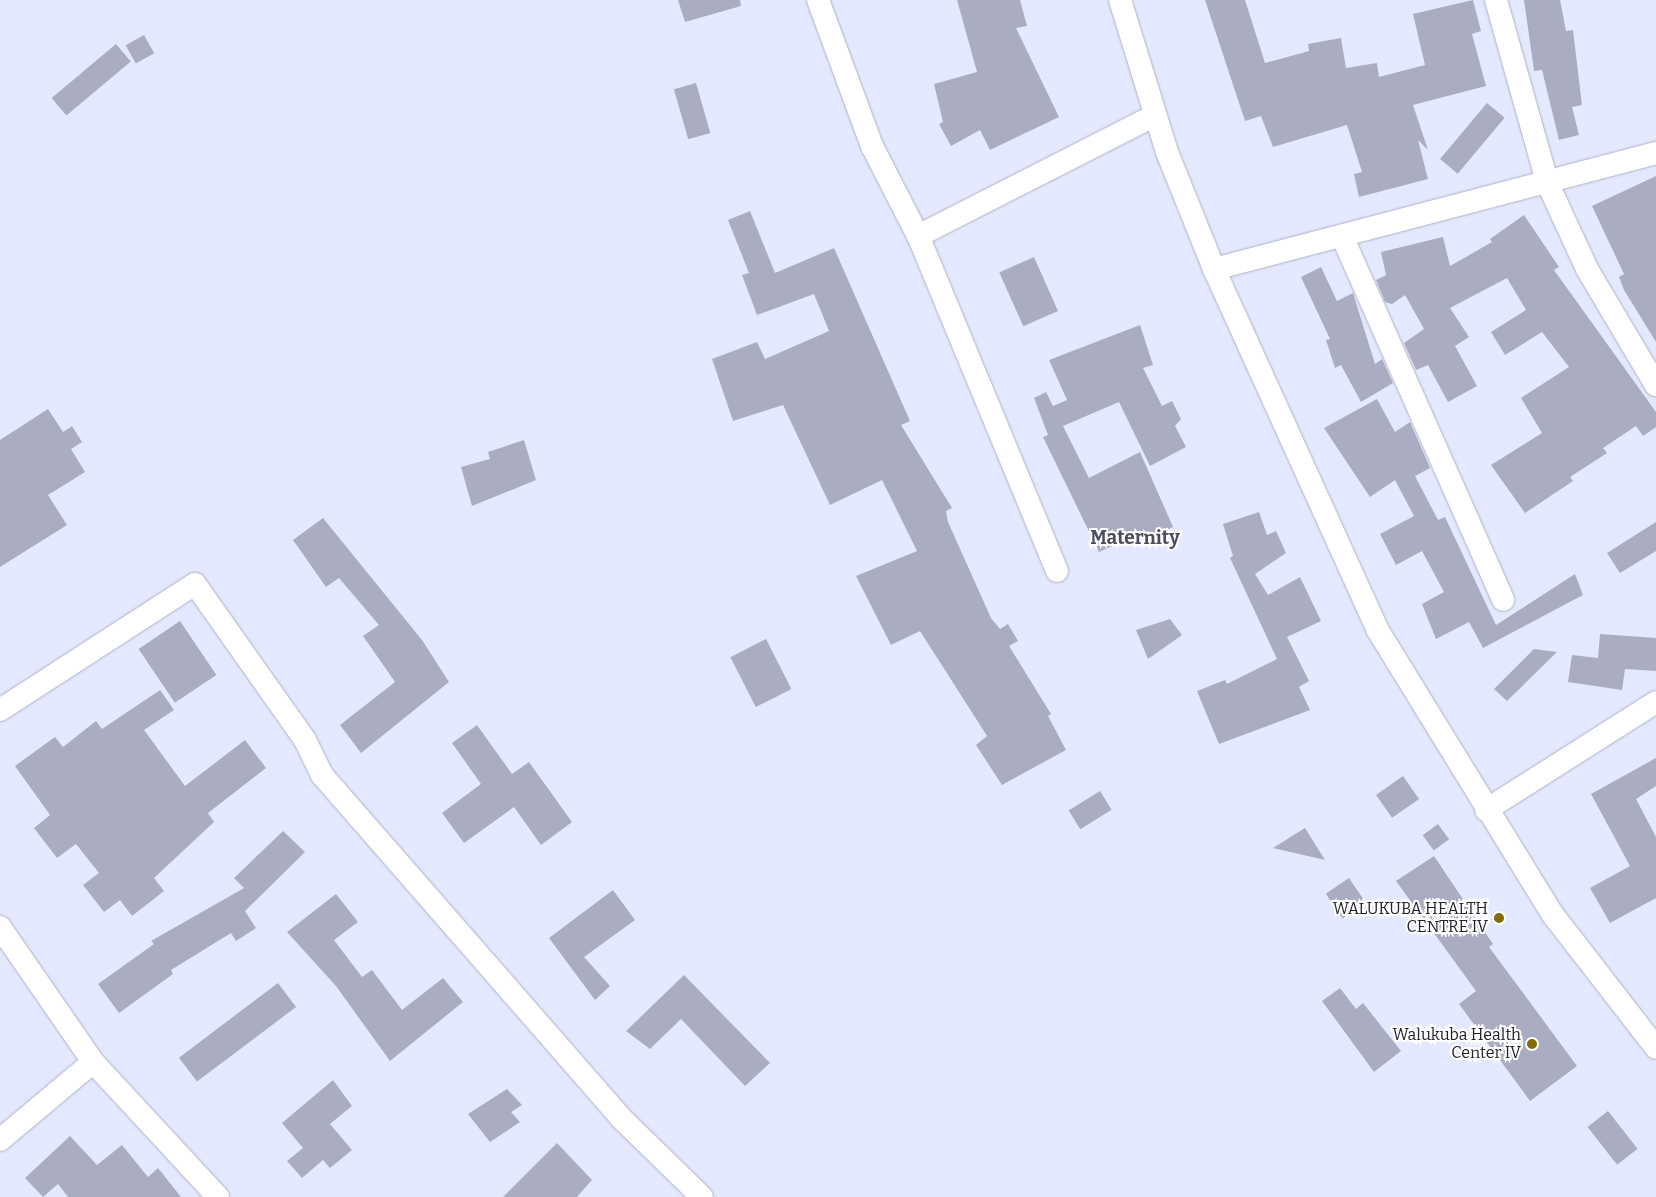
<!DOCTYPE html>
<html>
<head>
<meta charset="utf-8">
<style>
  body { margin:0 }
  #map { position:relative; width:1656px; height:1197px; overflow:hidden; background:#e5e9ff; font-family:Bitter,serif }
  div>[style] { position:absolute }
  .building>* { inset:0; background:#aaadc2; transform-origin:0 0 }
  .roads { filter:drop-shadow(0 0 1px #aeb1c6) drop-shadow(0 0 1px #aeb1c6) }
  .street>* { height:22px; margin:-11px; padding:0 11px; transform-origin:11px; border-radius:11px; background:#fff }
  .dots>* { width:14px; height:14px; translate:-50% -50%; box-sizing:border-box; border:2px solid #fff; border-radius:50% }
  span { translate:-50% -50%; white-space:nowrap; text-align:center; line-height:1.15; -webkit-text-stroke:4px #fff; paint-order:stroke }
  .poi-label { font-size:16px; color:#22232b }
  .right { translate:-100% -50%; text-align:right }
  .quarter-label { font-size:19px; color:#4b4d5f; font-weight:700 }
</style>
</head>
<body>
<div id="map">
  <div class="building">
    <i style="clip-path:polygon(678px 0,740px 0,741px 6px,685px 22px)"></i>
    <i style="clip-path:polygon(957px 0,1020px 0,1027px 26px,1016px 28px,1059px 117px,990px 150px,980px 130px,951px 146px,939px 124px,943px 122px,934px 84px,977px 72px)"></i>
    <i style="clip-path:polygon(1205px 0,1245px 0,1265px 63px,1309px 51px,1308px 44px,1341px 38px,1346px 68px,1377px 63px,1379px 77px,1425px 65px,1413px 14px,1473px 0,1481px 31px,1472px 34px,1486px 86px,1413px 105px,1428px 150px,1418px 140px,1428px 179px,1359px 197px,1354px 174px,1362px 172px,1347px 125px,1273px 147px,1261px 116px,1245px 121px)"></i>
    <i style="clip-path:polygon(1524px 0,1560px 0,1566px 31px,1573px 30px,1582px 105px,1572px 107px,1579px 135px,1559px 140px,1542px 70px,1534px 71px)"></i>
    <i style="left:144px;top:35px;width:21px;height:21px;rotate:61deg"></i>
    <i style="left:116px;top:44px;width:23px;height:84px;rotate:50deg"></i>
    <i style="left:696px;top:83px;width:52px;height:23px;rotate:74deg"></i>
    <i style="left:1487px;top:103px;width:23px;height:73px;rotate:40deg"></i>
    <i style="clip-path:polygon(1656px 176px,1656px 342px,1624px 290px,1619px 277px,1624px 274px,1592px 206px)"></i>
    <i style="clip-path:polygon(750px 211px,775px 273px,834px 248px,910px 421px,901px 425px,952px 508px,946px 511px,948px 522px,991px 618px,1000px 629px,1008px 624px,1018px 641px,1009px 646px,1051px 714px,1048px 716px,1066px 750px,1002px 785px,976px 745px,987px 736px,920px 631px,891px 645px,856px 576px,917px 551px,882px 480px,830px 505px,783px 405px,733px 421px,712px 359px,757px 342px,765px 359px,829px 331px,814px 294px,757px 315px,742px 275px,749px 273px,728px 220px)"></i>
    <i style="clip-path:polygon(1524px 215px,1559px 267px,1554px 270px,1656px 412px,1656px 427px,1643px 436px,1636px 426px,1603px 448px,1607px 453px,1570px 477px,1573px 481px,1525px 513px,1491px 465px,1542px 433px,1521px 398px,1569px 367px,1542px 332px,1505px 355px,1491px 332px,1526px 310px,1507px 278px,1450px 308px,1469px 337px,1455px 346px,1477px 386px,1448px 402px,1428px 365px,1416px 370px,1404px 343px,1424px 329px,1405px 295px,1392px 304px,1385px 302px,1376px 280px,1386px 275px,1381px 252px,1443px 237px,1450px 266px,1492px 242px,1490px 239px)"></i>
    <i style="left:1034px;top:257px;width:59px;height:38px;rotate:66deg"></i>
    <i style="clip-path:polygon(1321px 267px,1337px 301px,1353px 293px,1375px 364px,1382px 359px,1393px 383px,1361px 402px,1341px 365px,1335px 368px,1326px 340px,1330px 339px,1301px 277px)"></i>
    <i style="clip-path:polygon(1140px 325px,1153px 365px,1143px 368px,1162px 406px,1172px 401px,1181px 419px,1175px 426px,1186px 447px,1150px 466px,1119px 402px,1063px 426px,1089px 478px,1140px 452px,1173px 527px,1144px 540px,1141px 533px,1099px 552px,1043px 437px,1048px 435px,1034px 398px,1046px 392px,1053px 406px,1067px 400px,1049px 360px)"></i>
    <i style="clip-path:polygon(1377px 399px,1395px 432px,1410px 422px,1430px 468px,1415px 476px,1438px 520px,1445px 517px,1496px 625px,1575px 574px,1583px 595px,1483px 648px,1469px 622px,1436px 639px,1422px 604px,1444px 592px,1422px 551px,1396px 565px,1380px 534px,1414px 516px,1395px 480px,1370px 497px,1324px 428px)"></i>
    <i style="clip-path:polygon(48px 409px,63px 432px,72px 426px,82px 442px,71px 449px,85px 472px,48px 495px,67px 525px,0 567px,0 440px)"></i>
    <i style="clip-path:polygon(524px 440px,536px 480px,472px 506px,461px 467px,490px 459px,488px 452px)"></i>
    <i style="clip-path:polygon(1259px 512px,1267px 535px,1276px 531px,1286px 553px,1255px 574px,1268px 595px,1300px 577px,1321px 621px,1287px 637px,1309px 681px,1299px 687px,1310px 710px,1219px 744px,1197px 691px,1225px 680px,1227px 684px,1277px 659px,1230px 558px,1233px 556px,1223px 524px)"></i>
    <i style="clip-path:polygon(323px 518px,422px 640px,449px 682px,361px 753px,340px 725px,395px 682px,363px 636px,379px 625px,339px 578px,326px 587px,293px 540px)"></i>
    <i style="clip-path:polygon(1656px 522px,1656px 551px,1620px 573px,1607px 553px)"></i>
    <i style="clip-path:polygon(1170px 619px,1182px 635px,1148px 659px,1136px 630px)"></i>
    <i style="left:180px;top:621px;width:65px;height:50px;rotate:56deg"></i>
    <i style="clip-path:polygon(1600px 634px,1656px 638px,1656px 671px,1625px 669px,1622px 690px,1568px 682px,1572px 655px,1598px 658px)"></i>
    <i style="left:766px;top:639px;width:56px;height:40px;rotate:63deg"></i>
    <i style="clip-path:polygon(1534px 649px,1557px 652px,1507px 701px,1494px 689px)"></i>
    <i style="clip-path:polygon(160px 690px,174px 710px,144px 730px,185px 786px,245px 740px,266px 768px,208px 813px,214px 822px,154px 878px,164px 891px,132px 916px,120px 900px,104px 912px,83px 885px,99px 873px,76px 844px,57px 858px,34px 828px,50px 815px,15px 766px,55px 737px,63px 747px,96px 721px,102px 729px)"></i>
    <i style="clip-path:polygon(477px 725px,512px 774px,529px 762px,572px 822px,541px 845px,514px 807px,464px 843px,442px 813px,481px 784px,452px 743px)"></i>
    <i style="clip-path:polygon(1656px 758px,1656px 786px,1636px 799px,1656px 837px,1656px 898px,1610px 923px,1590px 888px,1630px 866px,1591px 794px)"></i>
    <i style="left:1403px;top:776px;width:28px;height:33px;rotate:55deg"></i>
    <i style="left:1100px;top:791px;width:22px;height:37px;rotate:58deg"></i>
    <i style="left:1438px;top:824px;width:19px;height:19px;rotate:54deg"></i>
    <i style="clip-path:polygon(1305px 828px,1325px 860px,1273px 848px)"></i>
    <i style="clip-path:polygon(283px 831px,305px 852px,245px 911px,256px 928px,236px 941px,231px 933px,171px 970px,173px 974px,119px 1013px,98px 984px,154px 944px,151px 941px,244px 888px,234px 878px)"></i>
    <i style="clip-path:polygon(1434px 856px,1493px 944px,1489px 947px,1577px 1066px,1530px 1101px,1459px 1004px,1476px 991px,1396px 881px)"></i>
    <i style="left:1349px;top:878px;width:30px;height:28px;rotate:56deg"></i>
    <i style="clip-path:polygon(613px 890px,635px 920px,584px 957px,610px 986px,595px 1000px,549px 938px)"></i>
    <i style="clip-path:polygon(336px 894px,358px 922px,334px 940px,362px 977px,372px 970px,402px 1010px,443px 978px,463px 1002px,390px 1061px,336px 986px,287px 932px)"></i>
    <i style="clip-path:polygon(684px 975px,770px 1063px,745px 1086px,681px 1019px,650px 1049px,626px 1031px)"></i>
    <i style="left:278px;top:983px;width:30px;height:124px;rotate:53deg"></i>
    <i style="clip-path:polygon(1340px 988px,1356px 1009px,1363px 1003px,1401px 1051px,1374px 1072px,1322px 1001px)"></i>
    <i style="clip-path:polygon(333px 1080px,352px 1106px,330px 1124px,352px 1150px,330px 1168px,323px 1160px,302px 1178px,287px 1161px,303px 1148px,282px 1123px)"></i>
    <i style="clip-path:polygon(507px 1089px,522px 1105px,511px 1112px,520px 1122px,490px 1142px,468px 1114px)"></i>
    <i style="left:1608px;top:1111px;width:48px;height:26px;rotate:52deg"></i>
    <i style="clip-path:polygon(70px 1136px,97px 1165px,122px 1145px,148px 1177px,158px 1168px,181px 1197px,68px 1197px,58px 1184px,43px 1197px,25px 1178px)"></i>
    <i style="clip-path:polygon(557px 1143px,592px 1180px,577px 1197px,503px 1197px)"></i>
  </div>
  <div class="roads">
    <div class="street">
      <i style="left:818px;top:0;width:156px;rotate:69.7deg"></i>
      <i style="left:872px;top:146px;width:101px;rotate:62.9deg"></i>
      <i style="left:1120px;top:0;width:159px;rotate:72.8deg"></i>
      <i style="left:1167px;top:152px;width:126px;rotate:68.1deg"></i>
      <i style="left:1214px;top:269px;width:395px;rotate:65.6deg"></i>
      <i style="left:1377px;top:629px;width:336px;rotate:58.4deg"></i>
      <i style="left:1553px;top:915px;width:168px;rotate:52.2deg"></i>
      <i style="left:1496px;top:0;width:189px;rotate:74.3deg"></i>
      <i style="left:1547px;top:182px;width:96px;rotate:65.3deg"></i>
      <i style="left:1587px;top:269px;width:135px;rotate:59.3deg"></i>
      <i style="left:1342px;top:236px;width:398px;rotate:66.1deg"></i>
      <i style="left:1214px;top:269px;width:457px;rotate:-14.7deg"></i>
      <i style="left:1057px;top:571px;width:363px;rotate:-112.5deg"></i>
      <i style="left:918px;top:236px;width:266px;rotate:-27deg"></i>
      <i style="left:0;top:710px;width:232px;rotate:-32.9deg"></i>
      <i style="left:195px;top:584px;width:191px;rotate:54.8deg"></i>
      <i style="left:305px;top:740px;width:39px;rotate:64deg"></i>
      <i style="left:322px;top:775px;width:455px;rotate:48.9deg"></i>
      <i style="left:621px;top:1118px;width:113px;rotate:44.3deg"></i>
      <i style="left:1486px;top:810px;width:201px;rotate:-32.4deg"></i>
      <i style="left:0;top:927px;width:164px;rotate:55.4deg"></i>
      <i style="left:93px;top:1062px;width:184px;rotate:47.2deg"></i>
      <i style="left:0;top:1140px;width:121px;rotate:-40deg"></i>
    </div>
  </div>
  <div class="dots">
    <i style="left:1499px;top:918px;background:#836c07"></i>
    <i style="left:1532px;top:1044px;background:#836c07"></i>
  </div>
  <div class="poi-label">
    <span class="right" style="left:1488px;top:918px">WALUKUBA HEALTH<br>CENTRE IV</span>
    <span class="right" style="left:1521px;top:1044px">Walukuba Health<br>Center IV</span>
  </div>
  <div class="quarter-label">
    <span style="left:1135px;top:538px">Maternity</span>
  </div>
</div>
</body>
</html>
